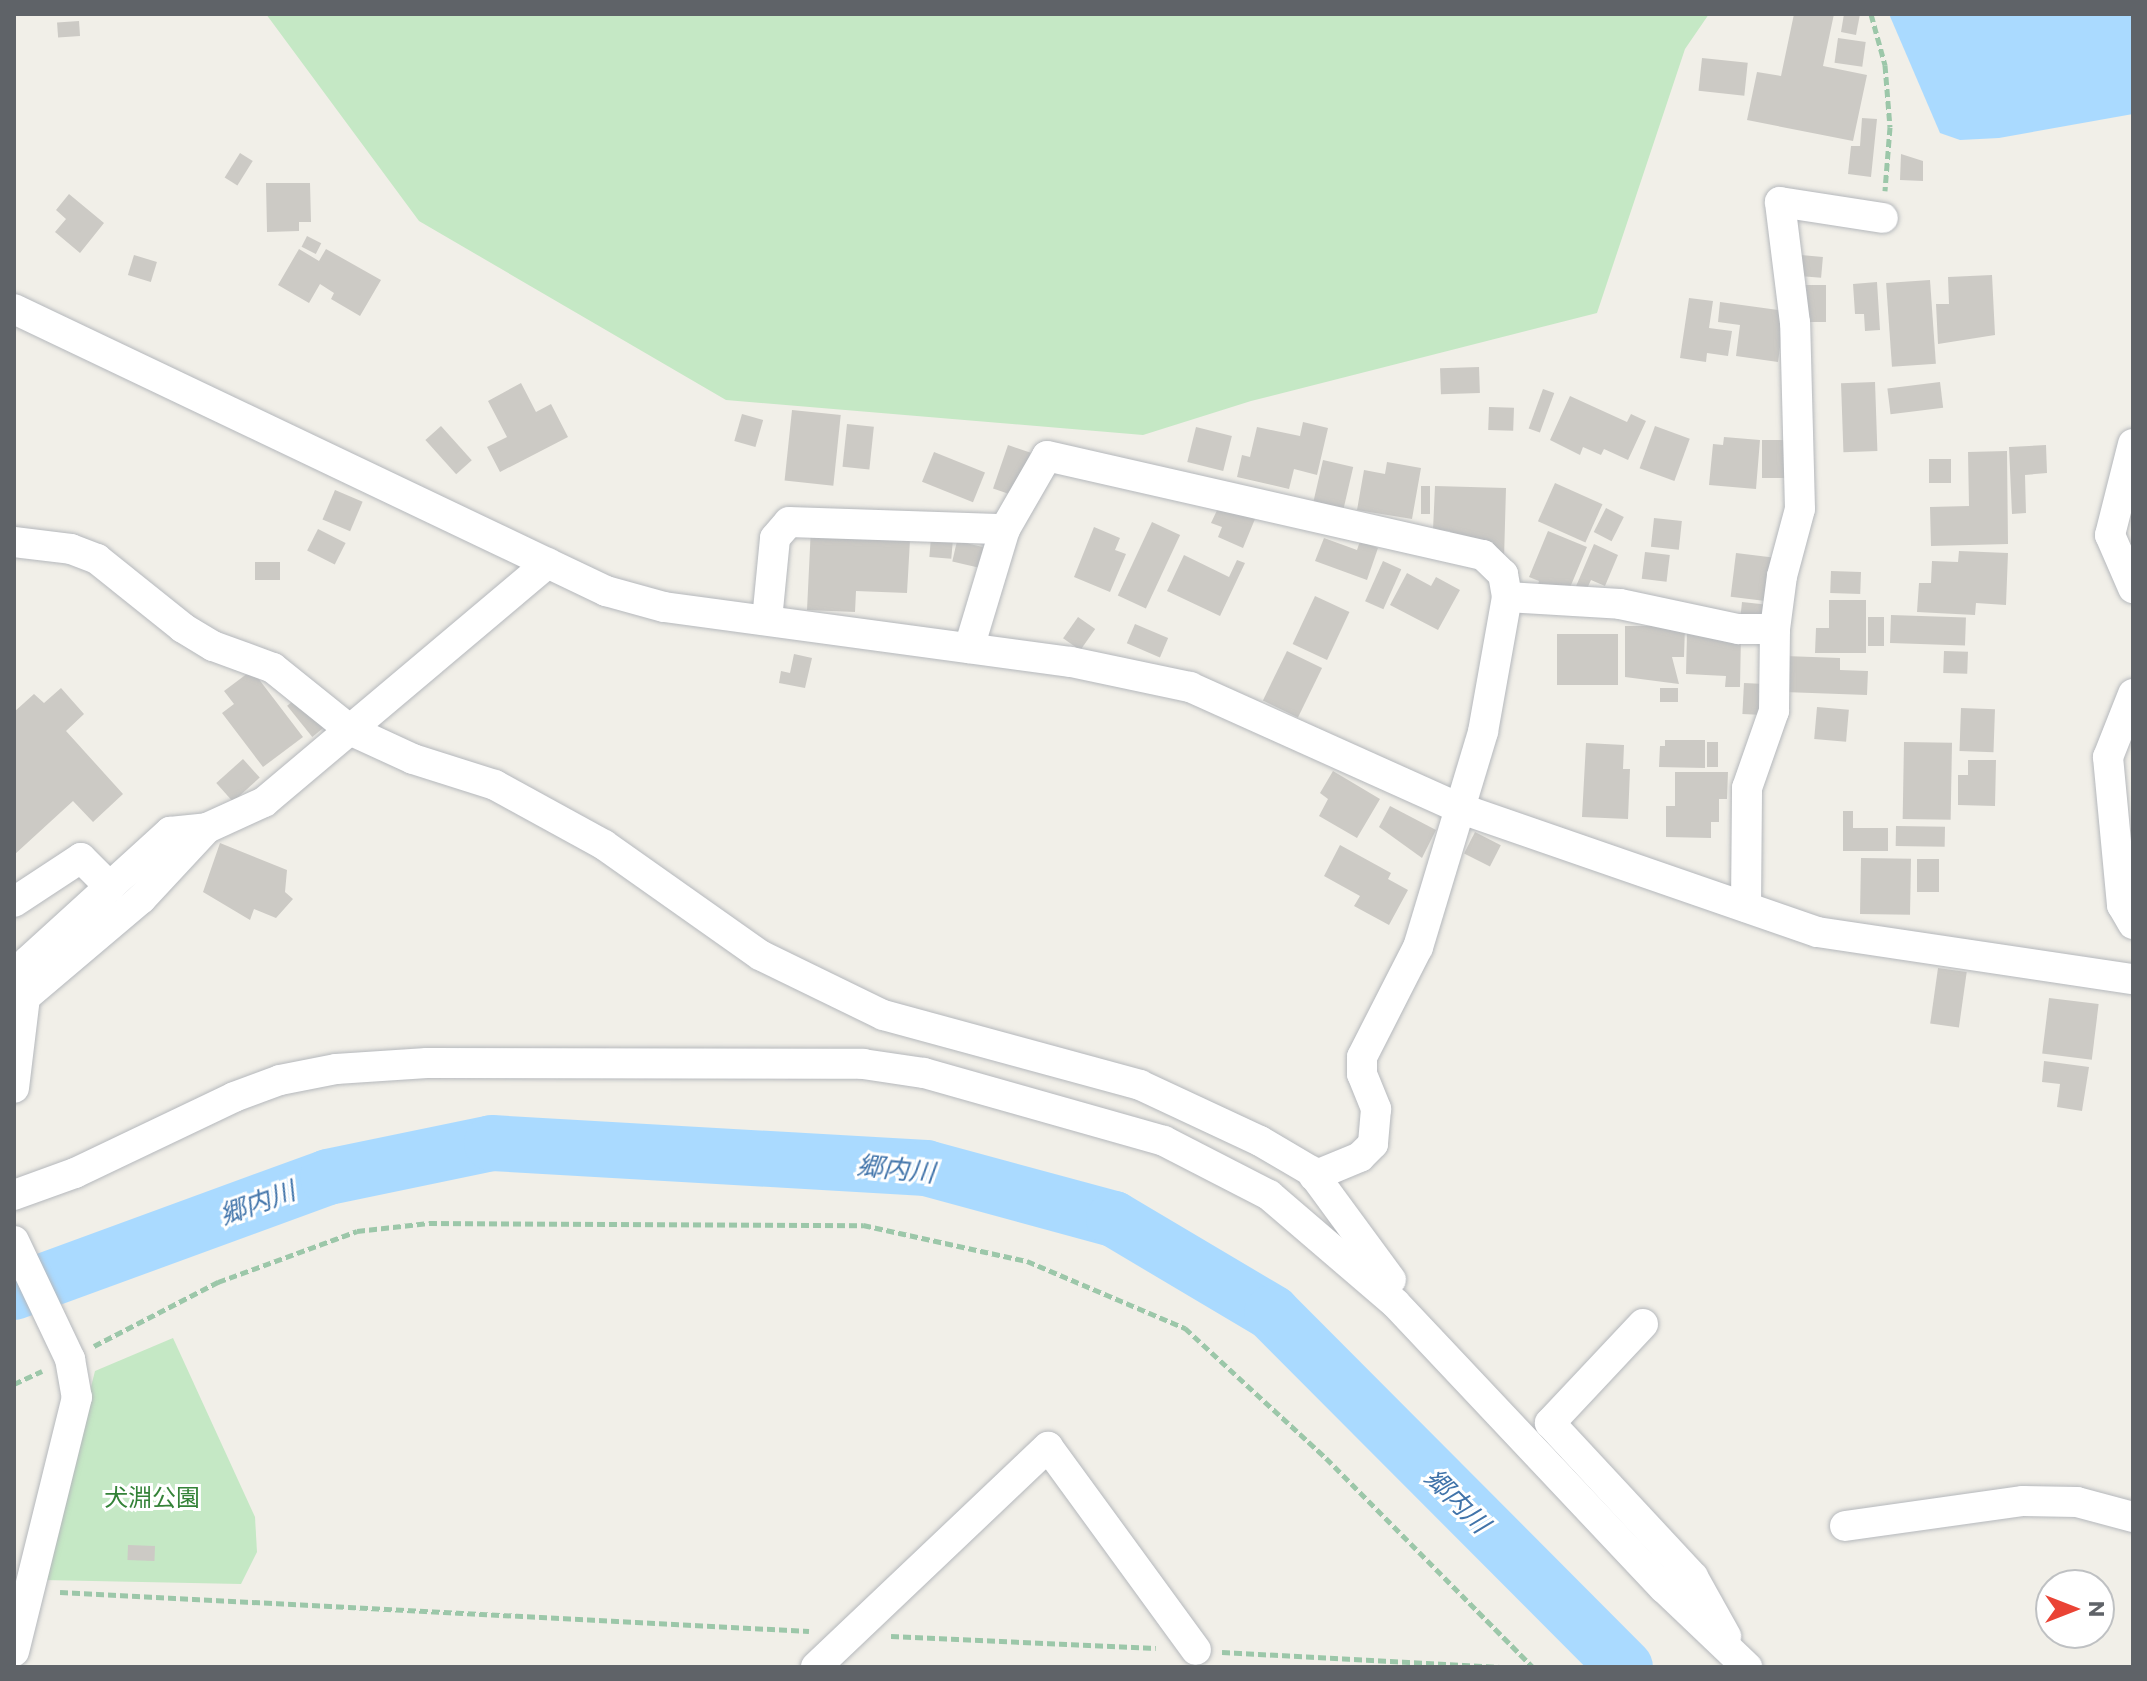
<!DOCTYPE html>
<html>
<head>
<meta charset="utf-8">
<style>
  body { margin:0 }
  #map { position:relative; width:2147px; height:1681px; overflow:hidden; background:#f1efe8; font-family:Commissioner,"Noto Sans JP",sans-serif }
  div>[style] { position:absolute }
  .green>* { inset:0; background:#c5e8c5 }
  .water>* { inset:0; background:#aadaff }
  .river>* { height:56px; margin:-28px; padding:0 28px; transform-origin:28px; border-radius:28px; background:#aadaff }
  .building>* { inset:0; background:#cccac5; transform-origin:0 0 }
  .path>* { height:5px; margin-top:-2.5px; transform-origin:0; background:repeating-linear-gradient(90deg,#9cc7a9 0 8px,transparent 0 12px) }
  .roads { filter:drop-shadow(0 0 2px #b5b8bc) drop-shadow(0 0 2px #b5b8bc) }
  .minor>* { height:30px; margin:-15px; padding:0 15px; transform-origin:15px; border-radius:15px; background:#fff }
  span { translate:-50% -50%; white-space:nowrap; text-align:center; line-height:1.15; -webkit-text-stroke:6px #fff; paint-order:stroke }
  .park-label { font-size:24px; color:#348238 }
  .water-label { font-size:26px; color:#4174aa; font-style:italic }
  .frame { position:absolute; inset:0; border:16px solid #5f6368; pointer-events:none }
  .north { position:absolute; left:2035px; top:1569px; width:80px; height:80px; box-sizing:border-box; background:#fff; border:2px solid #bfc1c3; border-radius:50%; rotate:90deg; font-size:22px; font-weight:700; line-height:32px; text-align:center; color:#5f6368 }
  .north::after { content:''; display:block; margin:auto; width:28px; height:36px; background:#ea4335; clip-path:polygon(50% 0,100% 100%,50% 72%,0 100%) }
</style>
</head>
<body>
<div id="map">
  <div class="green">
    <i style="clip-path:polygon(266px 14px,1709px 14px,1685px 49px,1597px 313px,1251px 401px,1143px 435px,726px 400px,419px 221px)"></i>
    <i style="clip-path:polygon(173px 1338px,255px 1517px,257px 1552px,241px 1584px,43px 1580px,95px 1371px)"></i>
  </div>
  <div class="water">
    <i style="clip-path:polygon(1889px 14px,2133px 14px,2133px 114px,1999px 138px,1960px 140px,1940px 133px)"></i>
  </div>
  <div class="river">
    <i style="left:14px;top:1292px;width:334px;rotate:-20.1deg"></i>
    <i style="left:328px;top:1177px;width:167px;rotate:-11.7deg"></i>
    <i style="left:492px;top:1143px;width:435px;rotate:3.3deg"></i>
    <i style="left:926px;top:1168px;width:195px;rotate:15.2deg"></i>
    <i style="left:1114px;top:1219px;width:184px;rotate:30.7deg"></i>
    <i style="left:1272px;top:1313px;width:500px;rotate:45.1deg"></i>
  </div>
  <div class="building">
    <i style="clip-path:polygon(1794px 14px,1834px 14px,1823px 66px,1867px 75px,1853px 141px,1747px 120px,1757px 72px,1781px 76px)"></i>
    <i style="clip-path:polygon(1844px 14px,1860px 14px,1856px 35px,1841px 32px)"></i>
    <i style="left:79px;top:21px;width:15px;height:22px;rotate:86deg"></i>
    <i style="left:1838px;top:38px;width:28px;height:25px;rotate:8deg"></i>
    <i style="left:1702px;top:58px;width:46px;height:33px;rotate:6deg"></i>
    <i style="clip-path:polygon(1862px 118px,1877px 119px,1871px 177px,1848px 174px,1851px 146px,1860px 146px)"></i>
    <i style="left:240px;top:153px;width:15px;height:29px;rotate:32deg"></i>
    <i style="clip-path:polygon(1901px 154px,1923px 161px,1923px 181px,1900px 180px)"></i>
    <i style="clip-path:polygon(266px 183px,310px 183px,311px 222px,299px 222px,299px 231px,267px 232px)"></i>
    <i style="clip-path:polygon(69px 194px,104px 223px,80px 253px,55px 232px,66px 219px,56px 210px)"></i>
    <i style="left:307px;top:236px;width:16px;height:12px;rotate:27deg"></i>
    <i style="clip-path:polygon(299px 249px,319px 261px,326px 249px,381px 280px,360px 316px,331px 299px,334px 293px,320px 284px,309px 303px,278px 285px)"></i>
    <i style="left:134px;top:255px;width:24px;height:21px;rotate:17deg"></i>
    <i style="left:1801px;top:255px;width:22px;height:21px;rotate:5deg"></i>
    <i style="clip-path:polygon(1992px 275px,1995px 335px,1938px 344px,1936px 304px,1949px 304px,1948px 277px)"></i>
    <i style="left:1930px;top:280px;width:84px;height:44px;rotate:86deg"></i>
    <i style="clip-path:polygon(1877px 282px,1880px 330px,1865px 331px,1864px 314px,1855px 314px,1853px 284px)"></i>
    <i style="left:1803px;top:285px;width:23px;height:37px"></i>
    <i style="clip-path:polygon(1689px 298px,1713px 301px,1709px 328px,1732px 331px,1728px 356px,1707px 353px,1706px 362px,1680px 358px)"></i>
    <i style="clip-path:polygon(1720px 302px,1785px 311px,1778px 362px,1736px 356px,1740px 325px,1718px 322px)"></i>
    <i style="left:1479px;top:367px;width:26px;height:39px;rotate:88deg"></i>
    <i style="left:1875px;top:382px;width:69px;height:34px;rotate:88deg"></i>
    <i style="left:1940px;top:382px;width:26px;height:53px;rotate:83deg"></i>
    <i style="clip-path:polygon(521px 383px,536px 412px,551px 404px,568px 437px,500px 472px,487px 447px,507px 437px,488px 401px)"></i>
    <i style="left:1543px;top:389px;width:12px;height:42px;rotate:20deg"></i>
    <i style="clip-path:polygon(1570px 396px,1627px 422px,1631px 414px,1646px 421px,1628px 460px,1604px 449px,1601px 455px,1583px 447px,1580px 455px,1550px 440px)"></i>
    <i style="left:1489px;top:407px;width:25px;height:23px;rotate:2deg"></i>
    <i style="left:792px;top:410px;width:49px;height:71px;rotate:6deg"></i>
    <i style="left:742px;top:414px;width:22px;height:28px;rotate:16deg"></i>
    <i style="clip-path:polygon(1303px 422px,1328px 428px,1317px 475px,1294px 469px,1289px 489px,1237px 477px,1242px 455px,1250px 457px,1257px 427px,1300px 436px)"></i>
    <i style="left:847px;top:424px;width:27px;height:43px;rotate:6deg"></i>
    <i style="left:441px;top:426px;width:46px;height:21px;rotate:48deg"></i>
    <i style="left:1655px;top:426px;width:37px;height:45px;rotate:20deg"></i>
    <i style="left:1196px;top:427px;width:37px;height:36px;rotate:14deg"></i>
    <i style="clip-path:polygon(1724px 437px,1760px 440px,1756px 489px,1709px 485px,1713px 444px,1723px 445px)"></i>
    <i style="left:1762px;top:440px;width:29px;height:38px"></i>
    <i style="left:1008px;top:445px;width:24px;height:46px;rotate:19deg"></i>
    <i style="clip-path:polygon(2046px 445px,2047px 473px,2025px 475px,2026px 513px,2012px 514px,2009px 447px)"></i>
    <i style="clip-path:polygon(2007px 451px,2008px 544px,1931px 546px,1930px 507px,1969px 506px,1968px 452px)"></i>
    <i style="left:934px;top:452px;width:55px;height:32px;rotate:22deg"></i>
    <i style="left:1929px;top:459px;width:22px;height:24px"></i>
    <i style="left:1323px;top:460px;width:31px;height:50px;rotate:13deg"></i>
    <i style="clip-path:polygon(1387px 462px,1421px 468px,1412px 519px,1357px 510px,1364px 470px,1385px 474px)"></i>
    <i style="left:1555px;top:483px;width:52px;height:42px;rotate:24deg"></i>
    <i style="left:1421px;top:486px;width:9px;height:28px"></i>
    <i style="clip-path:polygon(1435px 486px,1506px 488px,1504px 559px,1493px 558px,1493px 542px,1449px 541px,1450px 531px,1433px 530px)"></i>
    <i style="left:335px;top:490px;width:30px;height:32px;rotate:23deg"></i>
    <i style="clip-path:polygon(1220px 504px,1255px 519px,1243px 548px,1218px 537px,1222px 527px,1211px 523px)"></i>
    <i style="left:1606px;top:508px;width:20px;height:27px;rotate:27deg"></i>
    <i style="left:1654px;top:518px;width:28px;height:29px;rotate:6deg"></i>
    <i style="left:1152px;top:522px;width:31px;height:81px;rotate:25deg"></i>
    <i style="clip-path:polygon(811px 527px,910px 540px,907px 593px,856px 591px,855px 612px,807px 610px)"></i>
    <i style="clip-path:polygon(1094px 527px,1120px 538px,1115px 550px,1126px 554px,1110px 592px,1074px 577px)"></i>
    <i style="left:318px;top:529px;width:31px;height:24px;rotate:27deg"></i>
    <i style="clip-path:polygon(1548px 531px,1587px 547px,1569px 590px,1537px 588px,1539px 581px,1529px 577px)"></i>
    <i style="left:931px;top:538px;width:22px;height:19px;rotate:5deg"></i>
    <i style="clip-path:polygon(1324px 538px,1357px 550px,1360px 541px,1378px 548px,1367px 580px,1315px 561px)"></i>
    <i style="left:957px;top:541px;width:32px;height:21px;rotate:13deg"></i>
    <i style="clip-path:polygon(1594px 544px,1618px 555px,1605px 586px,1591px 580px,1584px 595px,1574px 591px)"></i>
    <i style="clip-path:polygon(1959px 551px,2008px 553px,2006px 605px,1976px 603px,1975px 615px,1917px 612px,1919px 583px,1931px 583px,1932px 561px,1958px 562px)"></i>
    <i style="left:1645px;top:552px;width:25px;height:27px;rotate:7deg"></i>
    <i style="left:1736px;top:553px;width:39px;height:44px;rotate:7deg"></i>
    <i style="clip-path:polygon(1184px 555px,1229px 577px,1237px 560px,1245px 563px,1220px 616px,1167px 591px)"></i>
    <i style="left:1383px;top:561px;width:20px;height:44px;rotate:24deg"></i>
    <i style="left:255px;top:562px;width:25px;height:18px"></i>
    <i style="left:1831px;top:571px;width:30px;height:22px;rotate:2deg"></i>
    <i style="clip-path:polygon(1407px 573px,1431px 586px,1436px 577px,1460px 590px,1438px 630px,1390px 605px)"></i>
    <i style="left:1315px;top:596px;width:38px;height:53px;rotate:25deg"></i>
    <i style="clip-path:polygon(1829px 600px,1866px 600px,1866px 653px,1815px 653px,1816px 628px,1829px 628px)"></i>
    <i style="left:1742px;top:602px;width:28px;height:20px;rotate:6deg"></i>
    <i style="left:1891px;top:615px;width:75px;height:28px;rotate:2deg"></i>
    <i style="left:1078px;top:617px;width:21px;height:26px;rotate:35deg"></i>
    <i style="left:1868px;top:617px;width:16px;height:29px"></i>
    <i style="left:1135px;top:624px;width:36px;height:21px;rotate:23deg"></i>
    <i style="clip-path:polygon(1625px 626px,1685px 626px,1684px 657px,1672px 657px,1679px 684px,1625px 677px)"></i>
    <i style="clip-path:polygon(1687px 633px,1741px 634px,1740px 687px,1725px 687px,1726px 676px,1686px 674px)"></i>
    <i style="left:1557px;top:634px;width:61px;height:51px"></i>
    <i style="left:1287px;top:651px;width:39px;height:55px;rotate:26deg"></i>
    <i style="left:1944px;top:651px;width:24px;height:22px;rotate:2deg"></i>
    <i style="clip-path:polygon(794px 654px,812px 658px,805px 688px,779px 683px,781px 671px,790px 673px)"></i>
    <i style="clip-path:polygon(1785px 656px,1840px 658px,1840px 670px,1868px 671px,1867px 695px,1784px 692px)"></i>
    <i style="clip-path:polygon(252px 670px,303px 737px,263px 767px,222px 713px,234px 704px,224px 691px)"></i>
    <i style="left:1744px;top:683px;width:21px;height:31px;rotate:3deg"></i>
    <i style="clip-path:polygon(61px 688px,84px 714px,66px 731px,123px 794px,93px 822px,73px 801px,14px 855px,14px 712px,34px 694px,44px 703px)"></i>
    <i style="left:1660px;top:688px;width:18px;height:14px"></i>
    <i style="left:298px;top:697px;width:40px;height:14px;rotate:51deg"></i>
    <i style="left:1817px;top:707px;width:32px;height:32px;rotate:5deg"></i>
    <i style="left:1961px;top:708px;width:34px;height:43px;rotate:2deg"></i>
    <i style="clip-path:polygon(1665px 740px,1705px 740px,1705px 768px,1659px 767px,1660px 746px,1665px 746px)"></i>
    <i style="left:1707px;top:742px;width:11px;height:25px"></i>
    <i style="left:1904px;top:742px;width:48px;height:77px;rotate:1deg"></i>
    <i style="clip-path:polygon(1586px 743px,1624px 745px,1623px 769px,1630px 769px,1628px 819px,1582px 817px)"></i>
    <i style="left:243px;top:759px;width:25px;height:36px;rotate:48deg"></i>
    <i style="clip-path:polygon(1968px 760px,1996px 760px,1995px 806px,1958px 805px,1958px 775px,1968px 775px)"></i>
    <i style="clip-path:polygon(1333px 771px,1380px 799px,1357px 838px,1319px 816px,1328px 799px,1320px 793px)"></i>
    <i style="clip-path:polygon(1675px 772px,1728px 772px,1727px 799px,1719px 799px,1719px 822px,1711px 822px,1711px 838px,1666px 837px,1666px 806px,1675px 806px)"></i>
    <i style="clip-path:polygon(1390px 806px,1436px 830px,1422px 858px,1379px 827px)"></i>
    <i style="clip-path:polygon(1843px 811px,1853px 811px,1853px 828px,1888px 828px,1888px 851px,1843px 851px)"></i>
    <i style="left:1896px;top:826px;width:49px;height:20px;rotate:1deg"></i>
    <i style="left:1475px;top:832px;width:29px;height:24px;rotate:27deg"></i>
    <i style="clip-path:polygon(220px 843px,287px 870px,285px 892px,293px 899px,276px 918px,254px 909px,250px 920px,203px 892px)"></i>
    <i style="clip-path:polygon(1340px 845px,1391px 873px,1388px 879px,1408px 890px,1389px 925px,1354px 906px,1360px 896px,1324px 876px)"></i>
    <i style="left:1861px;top:858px;width:50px;height:56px;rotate:1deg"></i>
    <i style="left:1917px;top:859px;width:22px;height:33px"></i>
    <i style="left:1938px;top:968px;width:29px;height:56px;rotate:8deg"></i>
    <i style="left:2049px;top:998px;width:50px;height:56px;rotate:7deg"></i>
    <i style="clip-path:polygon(2044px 1061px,2089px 1067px,2082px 1111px,2057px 1107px,2060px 1084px,2042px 1082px)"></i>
    <i style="left:128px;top:1545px;width:27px;height:15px;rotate:2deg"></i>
  </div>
  <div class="path">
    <i style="left:1871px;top:14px;width:53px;rotate:74.6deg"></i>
    <i style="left:1885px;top:65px;width:62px;rotate:85.4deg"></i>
    <i style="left:1890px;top:127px;width:64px;rotate:94.5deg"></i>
    <i style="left:94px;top:1346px;width:140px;rotate:-27.3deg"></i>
    <i style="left:218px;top:1282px;width:148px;rotate:-20.1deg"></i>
    <i style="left:357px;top:1231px;width:72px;rotate:-6.3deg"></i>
    <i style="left:429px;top:1223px;width:434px;rotate:0.3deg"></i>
    <i style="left:863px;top:1225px;width:168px;rotate:12.4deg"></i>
    <i style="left:1027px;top:1261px;width:172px;rotate:23deg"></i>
    <i style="left:1185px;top:1328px;width:192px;rotate:42.7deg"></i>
    <i style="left:1326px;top:1458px;width:294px;rotate:45.3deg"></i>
    <i style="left:14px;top:1384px;width:31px;rotate:-25deg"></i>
    <i style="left:60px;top:1592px;width:750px;rotate:2.98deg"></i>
    <i style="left:891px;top:1636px;width:265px;rotate:2.6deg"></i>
    <i style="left:1222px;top:1652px;width:279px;rotate:3.1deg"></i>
  </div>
  <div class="roads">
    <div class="minor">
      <i style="left:14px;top:309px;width:656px;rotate:25.47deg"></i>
      <i style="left:606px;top:591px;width:60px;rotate:15.4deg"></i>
      <i style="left:664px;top:607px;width:411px;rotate:7.7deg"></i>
      <i style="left:1071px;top:662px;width:122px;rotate:11.9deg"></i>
      <i style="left:1190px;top:687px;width:295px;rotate:24.2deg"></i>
      <i style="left:1459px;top:808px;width:379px;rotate:19.1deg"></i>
      <i style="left:1817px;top:932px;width:319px;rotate:8.5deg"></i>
      <i style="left:2133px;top:444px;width:94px;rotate:104.2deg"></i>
      <i style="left:2110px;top:535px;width:58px;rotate:66.5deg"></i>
      <i style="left:14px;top:542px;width:57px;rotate:7deg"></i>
      <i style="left:71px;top:549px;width:28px;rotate:21deg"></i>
      <i style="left:97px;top:559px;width:110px;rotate:38.7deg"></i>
      <i style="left:183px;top:628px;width:35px;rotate:31deg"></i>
      <i style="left:213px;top:646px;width:64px;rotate:20.1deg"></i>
      <i style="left:273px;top:668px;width:99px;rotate:38.8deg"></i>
      <i style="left:350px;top:730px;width:69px;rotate:24.7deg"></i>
      <i style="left:413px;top:759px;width:86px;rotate:17.6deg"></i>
      <i style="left:495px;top:785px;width:124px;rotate:28.8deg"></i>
      <i style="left:604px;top:845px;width:191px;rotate:35.2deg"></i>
      <i style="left:760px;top:955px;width:137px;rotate:26deg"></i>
      <i style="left:883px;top:1015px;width:266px;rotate:15.2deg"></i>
      <i style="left:1140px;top:1085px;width:132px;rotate:25deg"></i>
      <i style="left:1260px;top:1141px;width:59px;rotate:30.5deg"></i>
      <i style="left:1311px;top:1171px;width:135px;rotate:53.7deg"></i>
      <i style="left:1507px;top:597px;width:113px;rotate:3.5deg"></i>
      <i style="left:1620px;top:604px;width:121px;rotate:12deg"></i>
      <i style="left:1738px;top:629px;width:37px"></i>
      <i style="left:1775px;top:629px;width:53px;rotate:-82.5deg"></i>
      <i style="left:1782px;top:576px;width:69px;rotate:-75deg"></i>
      <i style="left:1800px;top:509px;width:186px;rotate:-91.5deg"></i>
      <i style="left:1795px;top:323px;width:122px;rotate:-97.1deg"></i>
      <i style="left:1780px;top:202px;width:104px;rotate:8.8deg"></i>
      <i style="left:767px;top:620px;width:82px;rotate:-84.4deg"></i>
      <i style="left:775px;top:538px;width:21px;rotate:-49deg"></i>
      <i style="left:789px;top:522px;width:216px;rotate:1.9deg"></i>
      <i style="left:1005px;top:529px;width:84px;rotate:-60.1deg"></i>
      <i style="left:1047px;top:456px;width:447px;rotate:12.8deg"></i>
      <i style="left:1483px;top:555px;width:28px;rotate:44deg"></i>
      <i style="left:1503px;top:574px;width:23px;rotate:80deg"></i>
      <i style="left:1507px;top:597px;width:137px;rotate:100.1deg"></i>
      <i style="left:1483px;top:732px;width:225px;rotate:106.8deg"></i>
      <i style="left:1418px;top:947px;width:123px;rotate:117deg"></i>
      <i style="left:1362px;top:1057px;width:17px;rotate:90deg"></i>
      <i style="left:1362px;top:1074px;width:38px;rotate:68deg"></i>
      <i style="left:1376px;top:1109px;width:35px;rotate:95deg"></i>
      <i style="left:1373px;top:1144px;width:18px;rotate:135deg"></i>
      <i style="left:1360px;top:1157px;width:50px;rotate:157.6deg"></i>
      <i style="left:969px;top:648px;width:124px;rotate:-73.2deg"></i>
      <i style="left:2133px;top:694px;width:68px;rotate:111.6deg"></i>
      <i style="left:2108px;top:757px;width:149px;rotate:84.6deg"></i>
      <i style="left:2122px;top:905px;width:22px;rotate:60deg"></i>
      <i style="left:14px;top:902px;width:80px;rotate:-33.3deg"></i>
      <i style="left:81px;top:858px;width:41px;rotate:45deg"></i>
      <i style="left:1746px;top:907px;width:119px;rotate:-89.5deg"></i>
      <i style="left:1747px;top:788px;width:82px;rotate:-70.7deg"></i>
      <i style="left:1774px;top:711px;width:82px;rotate:-89.3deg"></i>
      <i style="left:25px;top:997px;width:36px;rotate:-85deg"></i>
      <i style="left:28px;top:961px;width:192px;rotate:-42.3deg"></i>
      <i style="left:170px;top:832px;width:37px;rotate:-6deg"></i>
      <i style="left:14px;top:1088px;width:92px;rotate:-83.1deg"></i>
      <i style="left:25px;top:997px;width:152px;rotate:-40.2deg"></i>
      <i style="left:141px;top:899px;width:97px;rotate:-47.1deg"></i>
      <i style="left:207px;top:828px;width:63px;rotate:-24.5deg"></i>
      <i style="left:264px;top:802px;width:371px;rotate:-40.1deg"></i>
      <i style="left:14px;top:1195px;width:65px;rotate:-19.8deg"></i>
      <i style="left:75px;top:1173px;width:176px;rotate:-25.5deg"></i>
      <i style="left:234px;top:1097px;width:49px;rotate:-20.3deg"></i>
      <i style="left:280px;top:1080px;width:57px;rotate:-11.1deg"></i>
      <i style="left:336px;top:1069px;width:91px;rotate:-3.8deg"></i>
      <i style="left:427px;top:1063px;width:436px;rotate:0.1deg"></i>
      <i style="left:863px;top:1064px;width:62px;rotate:8.4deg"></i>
      <i style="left:924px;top:1073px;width:249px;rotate:15.8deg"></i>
      <i style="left:1164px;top:1141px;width:118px;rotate:27.2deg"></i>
      <i style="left:1269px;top:1195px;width:166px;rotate:40.6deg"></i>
      <i style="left:1395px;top:1303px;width:392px;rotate:46.7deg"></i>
      <i style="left:1664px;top:1588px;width:115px;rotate:43.6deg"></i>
      <i style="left:14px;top:1241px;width:131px;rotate:64.6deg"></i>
      <i style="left:70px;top:1359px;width:39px;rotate:80deg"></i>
      <i style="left:77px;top:1397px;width:262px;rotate:103.9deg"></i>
      <i style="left:1643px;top:1324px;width:136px;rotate:133.2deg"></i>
      <i style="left:1550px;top:1423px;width:210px;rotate:47.1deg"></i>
      <i style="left:1693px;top:1577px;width:68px;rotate:60.8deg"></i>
      <i style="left:1845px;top:1526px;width:180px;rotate:-8deg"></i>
      <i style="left:2023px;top:1501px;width:54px;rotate:1.1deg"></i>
      <i style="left:2077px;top:1502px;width:58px;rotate:15deg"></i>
      <i style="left:816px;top:1667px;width:320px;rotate:-43.5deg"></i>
      <i style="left:1048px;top:1447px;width:251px;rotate:53.9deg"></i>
    </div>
  </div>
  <div class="park-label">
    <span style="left:152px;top:1497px">犬淵公園</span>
  </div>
  <div class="water-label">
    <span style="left:896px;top:1168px;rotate:6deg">郷内川</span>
    <span style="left:257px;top:1202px;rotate:-20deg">郷内川</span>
    <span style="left:1458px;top:1500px;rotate:45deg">郷内川</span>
  </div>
  <div class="frame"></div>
  <div class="north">N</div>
</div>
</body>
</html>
